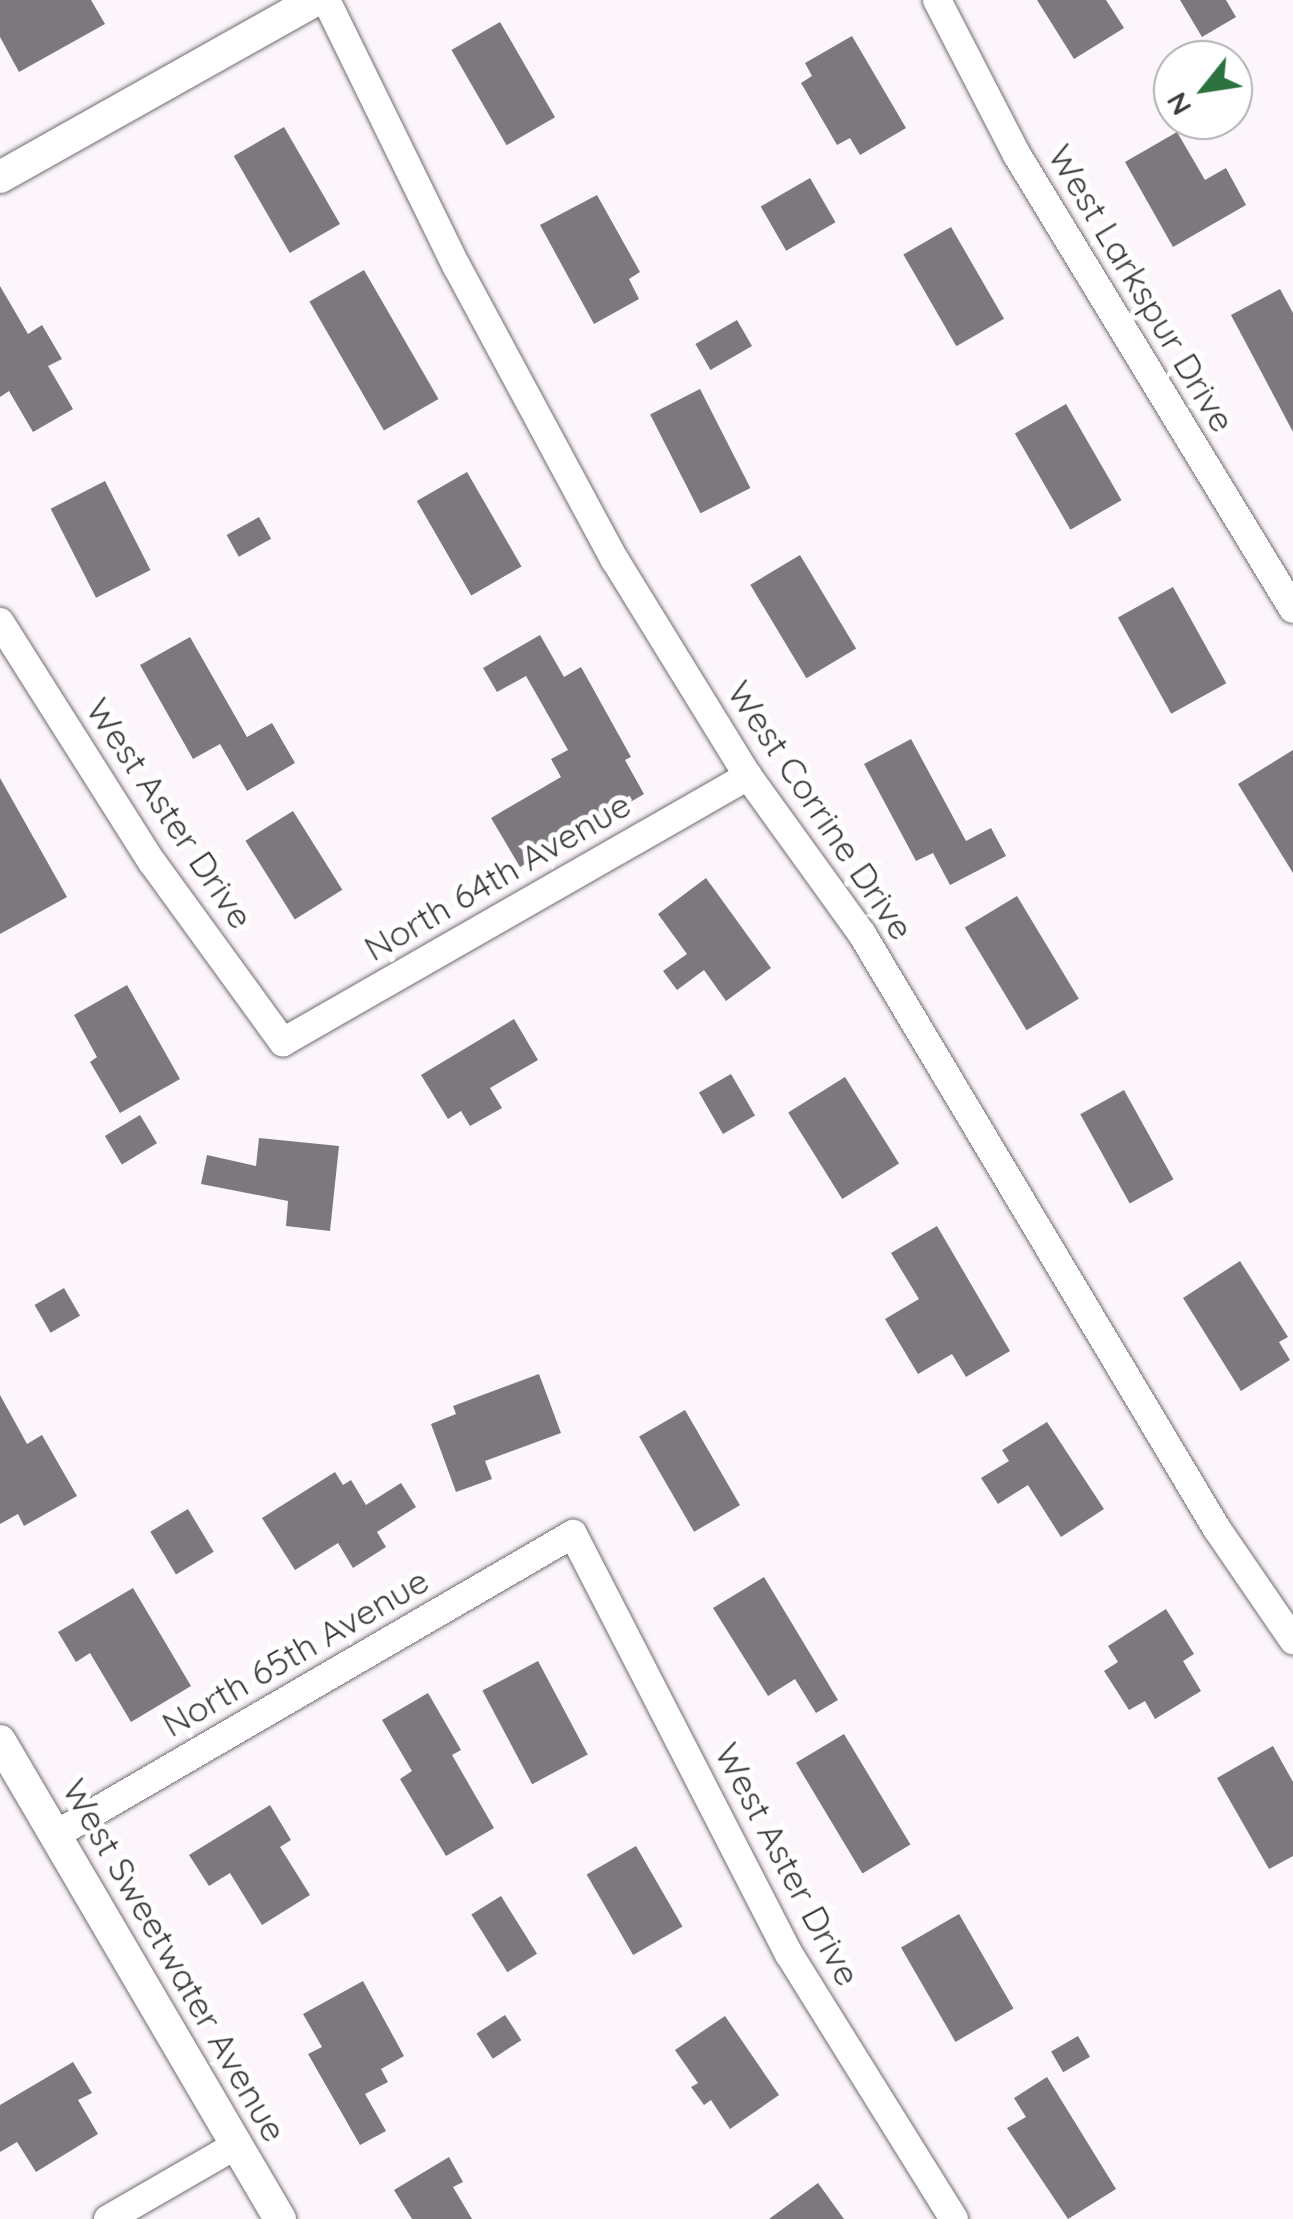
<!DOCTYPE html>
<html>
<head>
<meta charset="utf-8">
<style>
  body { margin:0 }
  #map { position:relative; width:1293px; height:2219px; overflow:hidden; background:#fcf6fc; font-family:Quicksand,sans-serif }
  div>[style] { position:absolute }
  .building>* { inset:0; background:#7d787d; transform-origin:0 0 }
  .roads { filter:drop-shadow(0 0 2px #726d71) drop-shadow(0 0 2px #726d71) }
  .minor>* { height:28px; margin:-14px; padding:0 14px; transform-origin:14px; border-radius:14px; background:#fff }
  .tertiary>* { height:32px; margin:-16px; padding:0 16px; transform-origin:16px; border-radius:16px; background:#fff }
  span { translate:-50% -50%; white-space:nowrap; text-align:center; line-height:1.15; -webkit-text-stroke:10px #fff; paint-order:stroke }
  .street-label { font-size:35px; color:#3e3b3d }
  .north { position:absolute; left:1153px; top:40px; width:100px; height:100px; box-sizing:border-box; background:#fff; border:2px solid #b2b1b1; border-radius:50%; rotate:240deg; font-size:28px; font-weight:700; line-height:40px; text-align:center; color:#3e3b3d }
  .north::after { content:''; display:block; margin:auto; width:35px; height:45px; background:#2b723f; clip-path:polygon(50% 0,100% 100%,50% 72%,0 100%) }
</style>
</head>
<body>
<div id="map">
  <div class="building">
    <i style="clip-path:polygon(0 0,91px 0,105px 24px,19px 72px,0 37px)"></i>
    <i style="clip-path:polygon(1037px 0,1106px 0,1124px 28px,1074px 59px)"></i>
    <i style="clip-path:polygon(1180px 0,1226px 0,1236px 17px,1202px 37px)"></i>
    <i style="left:500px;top:22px;width:110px;height:56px;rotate:60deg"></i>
    <i style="clip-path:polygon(852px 36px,906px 128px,860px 155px,850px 138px,837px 145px,801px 83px,812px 76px,805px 63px)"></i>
    <i style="left:284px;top:127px;width:112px;height:58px;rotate:60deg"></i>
    <i style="clip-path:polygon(1177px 132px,1205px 180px,1226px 168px,1246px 205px,1173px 247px,1125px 162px)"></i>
    <i style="left:810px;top:178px;width:51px;height:57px;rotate:60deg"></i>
    <i style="clip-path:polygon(597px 195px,640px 272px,629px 279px,639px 299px,594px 324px,540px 225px)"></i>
    <i style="left:951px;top:227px;width:106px;height:55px;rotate:60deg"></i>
    <i style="left:364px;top:270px;width:149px;height:63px;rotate:60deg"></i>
    <i style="clip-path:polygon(0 286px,28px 334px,42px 325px,62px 359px,48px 366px,73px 409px,33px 432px,9px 391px,0 397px)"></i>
    <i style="clip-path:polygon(1280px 289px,1293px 313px,1293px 432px,1231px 315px)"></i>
    <i style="left:737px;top:320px;width:30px;height:48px;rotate:60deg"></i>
    <i style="left:700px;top:389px;width:111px;height:56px;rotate:63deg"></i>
    <i style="left:1066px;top:404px;width:111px;height:59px;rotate:60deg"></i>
    <i style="left:467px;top:472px;width:109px;height:58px;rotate:60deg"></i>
    <i style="left:105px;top:481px;width:100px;height:61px;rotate:63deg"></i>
    <i style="left:259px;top:517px;width:25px;height:37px;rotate:61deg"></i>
    <i style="left:800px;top:555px;width:109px;height:58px;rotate:59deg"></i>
    <i style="left:1173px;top:587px;width:110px;height:63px;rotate:61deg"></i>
    <i style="clip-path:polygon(540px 635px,564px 677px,581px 667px,631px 757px,625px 760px,644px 794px,520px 867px,491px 818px,561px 777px,551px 759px,568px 750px,526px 676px,497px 692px,483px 668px)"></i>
    <i style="clip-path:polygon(190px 637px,247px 737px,272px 723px,295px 763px,247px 791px,220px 744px,193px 759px,140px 665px)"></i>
    <i style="clip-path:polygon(911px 739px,966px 841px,991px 828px,1006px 856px,950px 885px,933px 853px,916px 861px,864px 764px)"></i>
    <i style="clip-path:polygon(1293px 750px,1293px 873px,1238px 784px)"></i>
    <i style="clip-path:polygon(0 778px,67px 897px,0 934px)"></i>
    <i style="left:293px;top:811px;width:93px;height:56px;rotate:58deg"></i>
    <i style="clip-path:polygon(706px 878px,771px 968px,726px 1001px,704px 970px,677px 990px,663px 971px,687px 954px,658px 914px)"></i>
    <i style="left:1017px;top:896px;width:120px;height:61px;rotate:59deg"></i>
    <i style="clip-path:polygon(127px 985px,180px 1079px,120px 1113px,90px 1062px,97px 1057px,74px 1015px)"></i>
    <i style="clip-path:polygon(514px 1019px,538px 1060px,490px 1088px,502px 1108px,470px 1126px,461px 1111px,448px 1119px,421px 1075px)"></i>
    <i style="left:731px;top:1074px;width:48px;height:37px;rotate:60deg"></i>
    <i style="left:845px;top:1077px;width:102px;height:67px;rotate:58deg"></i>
    <i style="left:1124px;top:1090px;width:102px;height:50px;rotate:61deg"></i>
    <i style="left:140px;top:1115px;width:33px;height:41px;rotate:59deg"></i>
    <i style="clip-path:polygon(259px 1138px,339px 1146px,330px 1231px,286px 1226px,288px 1201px,201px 1184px,207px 1155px,256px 1166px)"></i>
    <i style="clip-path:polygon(937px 1226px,1010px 1351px,966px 1377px,952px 1354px,918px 1374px,885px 1319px,919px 1299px,891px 1253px)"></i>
    <i style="clip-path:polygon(1240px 1261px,1288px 1337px,1279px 1342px,1290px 1360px,1241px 1391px,1183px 1298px)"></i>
    <i style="left:64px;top:1288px;width:32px;height:34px;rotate:60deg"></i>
    <i style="clip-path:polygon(539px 1374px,561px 1433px,485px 1461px,492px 1479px,456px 1492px,431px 1424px,456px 1414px,453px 1406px)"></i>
    <i style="clip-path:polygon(0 1395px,27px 1444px,42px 1435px,77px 1496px,24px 1526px,18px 1514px,0 1524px)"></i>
    <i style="left:685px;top:1410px;width:110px;height:53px;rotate:60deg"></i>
    <i style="clip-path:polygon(1047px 1422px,1104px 1509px,1061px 1537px,1028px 1485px,998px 1504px,981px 1478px,1009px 1461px,1002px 1450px)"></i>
    <i style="clip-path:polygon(335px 1472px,343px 1485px,351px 1480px,366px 1505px,401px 1483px,416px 1507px,377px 1532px,386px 1547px,353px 1568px,338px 1543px,295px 1570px,262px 1518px)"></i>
    <i style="left:188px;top:1509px;width:50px;height:44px;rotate:59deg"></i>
    <i style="clip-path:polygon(764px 1577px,838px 1700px,816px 1713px,795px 1679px,768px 1696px,713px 1608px)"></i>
    <i style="clip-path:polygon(133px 1588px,191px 1686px,131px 1722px,90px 1653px,76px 1662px,58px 1632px)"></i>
    <i style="clip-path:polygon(1166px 1609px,1194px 1654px,1183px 1661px,1201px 1691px,1155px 1719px,1145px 1701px,1129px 1710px,1104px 1671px,1118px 1662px,1108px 1646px)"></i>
    <i style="left:538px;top:1661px;width:106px;height:63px;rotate:62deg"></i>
    <i style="clip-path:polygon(428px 1693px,461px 1750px,452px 1755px,494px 1828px,446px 1856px,400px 1779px,412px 1771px,382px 1720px)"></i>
    <i style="left:844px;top:1734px;width:129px;height:56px;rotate:59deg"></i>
    <i style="clip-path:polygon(1273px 1746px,1293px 1782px,1293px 1856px,1269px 1869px,1217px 1778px)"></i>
    <i style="clip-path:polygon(270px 1805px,291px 1840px,280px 1847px,310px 1895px,262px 1925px,230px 1873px,209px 1886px,189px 1855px)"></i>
    <i style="left:636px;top:1846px;width:93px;height:57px;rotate:60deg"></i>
    <i style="left:501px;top:1896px;width:68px;height:35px;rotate:58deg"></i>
    <i style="left:959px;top:1914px;width:109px;height:67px;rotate:60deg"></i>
    <i style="clip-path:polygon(363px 1981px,404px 2056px,381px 2069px,388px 2082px,365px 2094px,386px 2131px,360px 2145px,308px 2054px,322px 2047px,303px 2014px)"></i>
    <i style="left:505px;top:2015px;width:30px;height:34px;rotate:57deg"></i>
    <i style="clip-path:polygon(725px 2016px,779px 2095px,730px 2129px,711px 2100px,704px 2105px,691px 2087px,698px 2083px,675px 2050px)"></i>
    <i style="left:1078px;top:2036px;width:24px;height:31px;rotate:60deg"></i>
    <i style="clip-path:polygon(73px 2062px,92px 2093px,78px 2100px,98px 2134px,36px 2172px,17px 2142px,0 2152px,0 2105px)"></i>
    <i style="clip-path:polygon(1047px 2077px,1116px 2189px,1068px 2219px,1007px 2128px,1026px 2117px,1014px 2098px)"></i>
    <i style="clip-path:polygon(449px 2157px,463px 2182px,453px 2187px,472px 2219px,412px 2219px,394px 2190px)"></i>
    <i style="clip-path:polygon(818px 2183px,844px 2219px,769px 2219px)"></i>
  </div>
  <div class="roads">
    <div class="minor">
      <i style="left:326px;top:0;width:297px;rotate:63.9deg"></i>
      <i style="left:457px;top:267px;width:333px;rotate:61.7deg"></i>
      <i style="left:615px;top:560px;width:254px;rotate:58.4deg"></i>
      <i style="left:748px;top:776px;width:195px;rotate:54.2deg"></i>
      <i style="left:862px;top:934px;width:693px;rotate:59.18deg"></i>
      <i style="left:1217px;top:1529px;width:135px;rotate:55.6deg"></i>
      <i style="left:937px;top:0;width:174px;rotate:62.7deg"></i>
      <i style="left:1017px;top:155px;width:531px;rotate:58.7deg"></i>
      <i style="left:0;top:622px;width:284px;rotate:57.7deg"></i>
      <i style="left:152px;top:862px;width:223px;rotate:54deg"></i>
      <i style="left:283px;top:1042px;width:536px;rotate:-29.77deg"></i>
      <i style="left:55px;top:1835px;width:599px;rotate:-30.16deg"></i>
      <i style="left:573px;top:1534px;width:472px;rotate:62.8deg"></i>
      <i style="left:789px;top:1954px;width:312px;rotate:58.1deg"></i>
      <i style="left:108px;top:2219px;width:148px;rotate:-30deg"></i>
    </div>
    <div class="tertiary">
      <i style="left:0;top:177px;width:362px;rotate:-29.3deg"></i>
      <i style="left:0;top:1741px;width:554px;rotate:59.64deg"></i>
    </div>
  </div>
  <div class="street-label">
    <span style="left:1142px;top:288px;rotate:59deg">West Larkspur Drive</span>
    <span style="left:821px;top:810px;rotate:56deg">West Corrine Drive</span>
    <span style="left:170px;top:813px;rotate:56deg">West Aster Drive</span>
    <span style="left:497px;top:876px;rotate:-30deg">North 64th Avenue</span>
    <span style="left:295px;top:1652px;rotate:-30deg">North 65th Avenue</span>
    <span style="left:788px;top:1864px;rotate:62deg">West Aster Drive</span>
    <span style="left:175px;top:1960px;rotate:60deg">West Sweetwater Avenue</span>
  </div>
  <div class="north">N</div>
</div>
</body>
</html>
